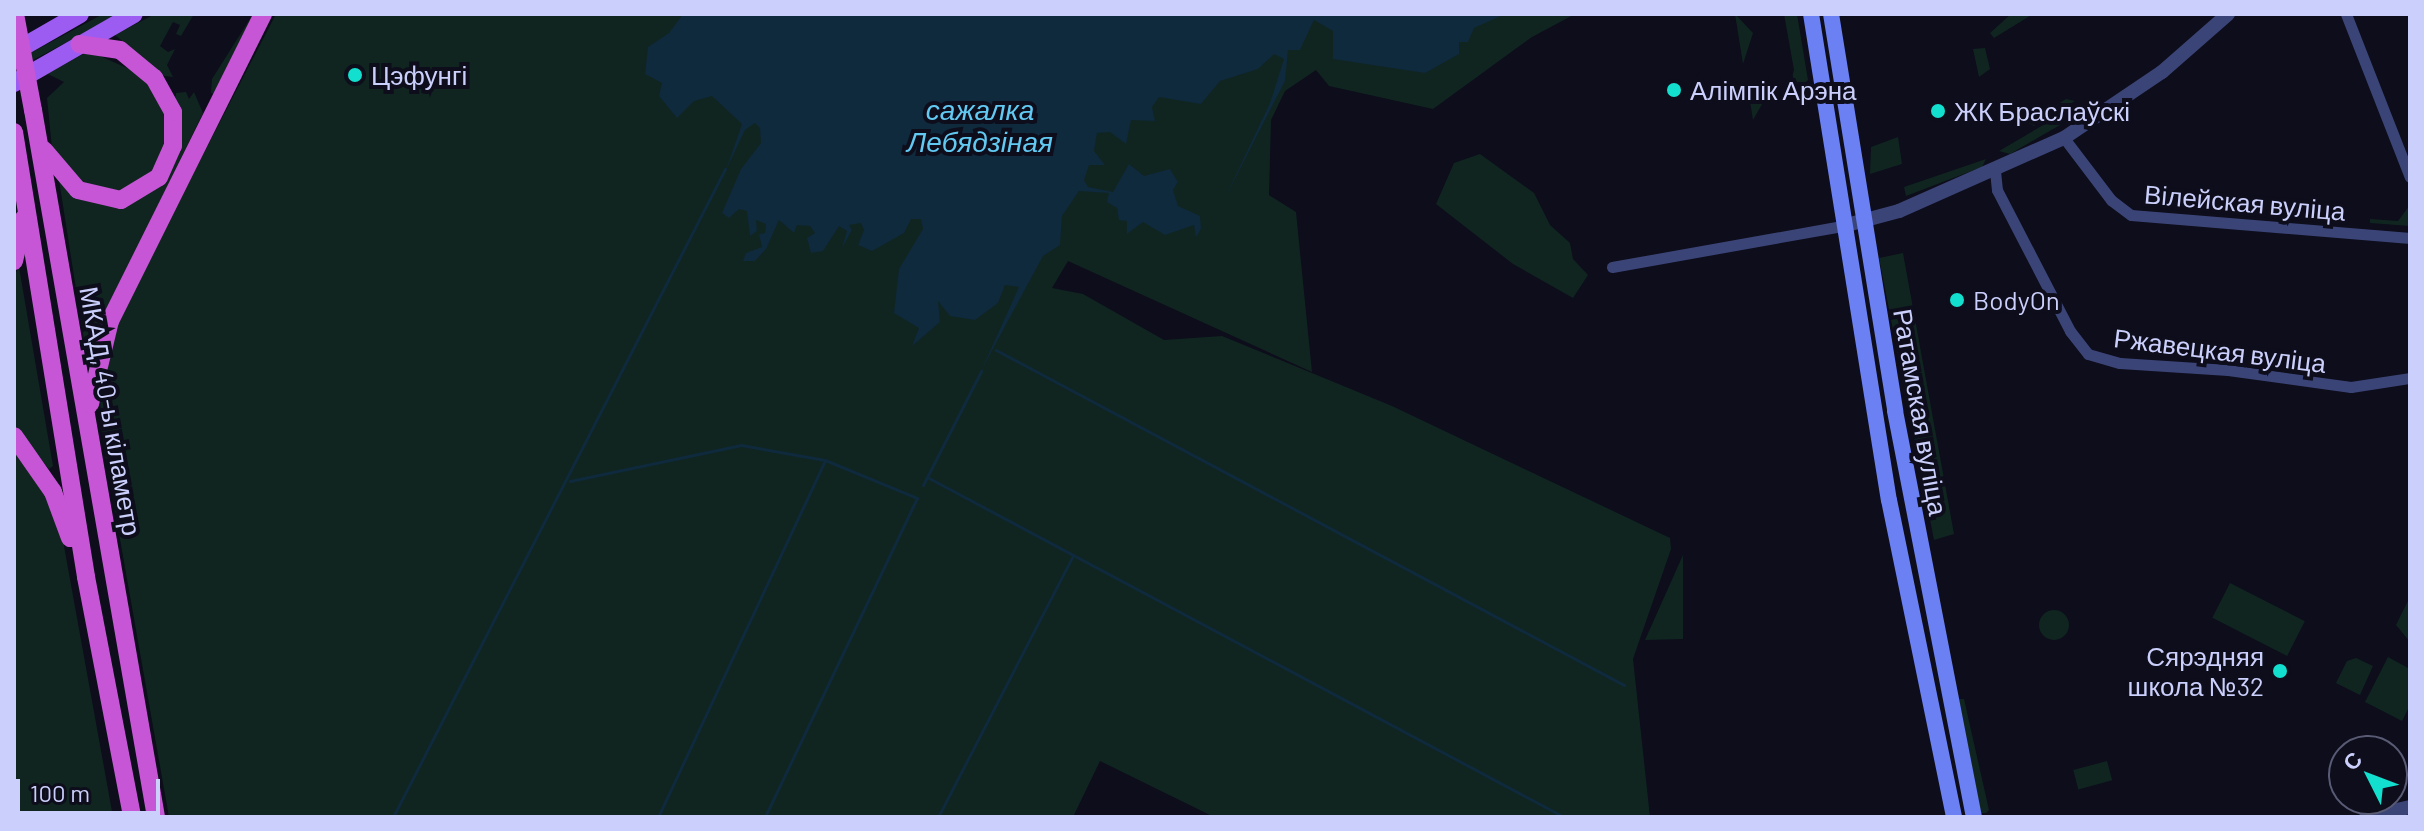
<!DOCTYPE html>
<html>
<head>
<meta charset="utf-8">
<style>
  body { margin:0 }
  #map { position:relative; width:2424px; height:831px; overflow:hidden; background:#0d0d1b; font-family:Barlow,sans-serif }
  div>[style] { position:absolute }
  .green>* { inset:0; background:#102520; transform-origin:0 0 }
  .round { border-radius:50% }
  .water>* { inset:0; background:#0f293d }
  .stream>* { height:3px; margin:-1.5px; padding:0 1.5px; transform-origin:1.5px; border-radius:1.5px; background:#0f293d }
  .minor>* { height:11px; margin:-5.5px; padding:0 5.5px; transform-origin:5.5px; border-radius:5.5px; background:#3b4477 }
  .tertiary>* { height:14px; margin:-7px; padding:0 7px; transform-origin:7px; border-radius:7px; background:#3b4477 }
  .secondary>* { height:16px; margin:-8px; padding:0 8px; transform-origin:8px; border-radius:8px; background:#6a80f3 }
  .primary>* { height:18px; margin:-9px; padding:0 9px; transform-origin:9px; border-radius:9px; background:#9d5cf1 }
  .trunk>* { height:18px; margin:-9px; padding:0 9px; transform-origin:9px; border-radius:9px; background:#c656d6 }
  .trunk-bridge>* { height:18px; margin:-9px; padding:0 9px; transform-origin:9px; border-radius:9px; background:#c656d6 }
  .dots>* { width:22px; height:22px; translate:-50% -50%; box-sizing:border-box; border:4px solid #0d0d1b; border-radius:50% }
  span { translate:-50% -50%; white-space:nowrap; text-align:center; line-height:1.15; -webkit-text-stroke:8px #0d0d1b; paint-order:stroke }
  .poi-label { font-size:26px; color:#cbcffb }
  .left { translate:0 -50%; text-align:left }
  .right { translate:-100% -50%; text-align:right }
  .street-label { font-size:26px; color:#cbcffb }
  .water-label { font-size:28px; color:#62caf2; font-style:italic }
  .frame { position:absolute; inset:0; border:16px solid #cbcffb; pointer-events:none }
  .north { position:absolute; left:2328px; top:735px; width:80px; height:80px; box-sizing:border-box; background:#0d0d1b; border:2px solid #595b75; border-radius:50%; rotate:312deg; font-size:22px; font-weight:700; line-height:32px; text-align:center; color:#cbcffb }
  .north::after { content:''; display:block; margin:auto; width:28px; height:36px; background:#13dfce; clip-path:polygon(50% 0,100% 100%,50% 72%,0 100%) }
  .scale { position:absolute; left:16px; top:779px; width:144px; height:36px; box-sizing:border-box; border:4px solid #cbcffb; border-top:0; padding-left:10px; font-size:24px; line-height:28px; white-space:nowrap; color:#cbcffb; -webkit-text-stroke:6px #0d0d1b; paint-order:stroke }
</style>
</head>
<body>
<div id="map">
  <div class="green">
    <i style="clip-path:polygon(103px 14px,120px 14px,14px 70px,14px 62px)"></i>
    <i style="clip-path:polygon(155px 14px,194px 14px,181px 36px,176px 34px,180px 25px,173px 22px,160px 46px,168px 52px,175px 49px,167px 65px,173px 77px,164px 76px,115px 35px)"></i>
    <i style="clip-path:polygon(253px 14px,257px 14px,217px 95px,211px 93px,212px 79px)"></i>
    <i style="clip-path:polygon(276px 14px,1575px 14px,1532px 37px,1433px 109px,1329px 86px,1316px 70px,1285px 91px,1271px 120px,1269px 195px,1296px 212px,1312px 372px,1068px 261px,1052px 288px,1083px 294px,1164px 340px,1222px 336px,1392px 406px,1670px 538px,1671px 549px,1633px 659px,1650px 817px,1214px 817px,1100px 761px,1073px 817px,169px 817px,102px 437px,99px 378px,110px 334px)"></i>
    <i style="clip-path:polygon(1735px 14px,1753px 33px,1743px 64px)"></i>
    <i style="clip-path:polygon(1784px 14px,1797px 14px,1808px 80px,1797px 90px,1790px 83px,1794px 70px)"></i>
    <i style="clip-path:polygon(2011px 14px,2033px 14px,1994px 38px,1990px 33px)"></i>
    <i style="clip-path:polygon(1985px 48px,1990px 69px,1979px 77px,1973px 49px)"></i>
    <i style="clip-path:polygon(89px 51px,138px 73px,164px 106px,165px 152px,151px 175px,125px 192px,77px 181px,52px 148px,47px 98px,64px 82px,48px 74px,14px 92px)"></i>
    <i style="clip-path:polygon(1747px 83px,1765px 99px,1753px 120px)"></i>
    <i style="clip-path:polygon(186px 92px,189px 99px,194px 92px,203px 113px,86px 353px,59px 180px,100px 204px,167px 174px,176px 93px)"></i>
    <i style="clip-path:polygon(2066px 99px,2075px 101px,2034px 126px,2028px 123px)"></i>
    <i style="clip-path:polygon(2079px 104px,2079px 114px,2010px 154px,1999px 151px)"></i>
    <i style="clip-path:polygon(1898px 137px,1902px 164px,1870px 174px,1871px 147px)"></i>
    <i style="clip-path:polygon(1480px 154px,1534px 193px,1550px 225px,1570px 243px,1573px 259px,1588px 275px,1573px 298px,1513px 264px,1436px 204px,1454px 163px)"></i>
    <i style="clip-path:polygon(1986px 159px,1982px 167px,1906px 196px,1904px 187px)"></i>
    <i style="clip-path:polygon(2410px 205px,2410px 226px,2370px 223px,2370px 219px,2398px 221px)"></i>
    <i style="clip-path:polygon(1903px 253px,1954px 534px,1934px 540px,1879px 258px)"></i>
    <i style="clip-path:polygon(19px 267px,53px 466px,49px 469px,14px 428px,14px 276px)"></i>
    <i style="clip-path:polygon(14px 448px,40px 478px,62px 535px,113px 817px,14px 817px)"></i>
    <i style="clip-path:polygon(1683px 555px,1683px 639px,1645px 640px)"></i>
    <i style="left:2230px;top:583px;width:84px;height:39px;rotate:27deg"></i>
    <i style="clip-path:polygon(2410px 597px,2410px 642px,2396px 625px)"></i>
    <i class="round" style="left:2039px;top:610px;width:30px;height:30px"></i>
    <i style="clip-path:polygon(2388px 657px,2410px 669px,2410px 705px,2402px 721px,2365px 702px)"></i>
    <i style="clip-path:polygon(2356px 658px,2373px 666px,2360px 695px,2336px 683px,2347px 661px)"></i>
    <i style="clip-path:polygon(1959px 699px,1964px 699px,1989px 810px,1986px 813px,1981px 813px)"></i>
    <i style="left:2107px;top:761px;width:20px;height:35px;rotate:75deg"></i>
  </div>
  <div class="water">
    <i style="clip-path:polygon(683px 14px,1505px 14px,1474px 28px,1468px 42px,1459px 42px,1459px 54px,1425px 73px,1333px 59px,1333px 31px,1314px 20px,1300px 50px,1288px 50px,1285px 81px,1224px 200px,1270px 103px,1284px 59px,1274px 54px,1258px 69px,1220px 81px,1201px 104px,1159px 97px,1152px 107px,1155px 121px,1131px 120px,1126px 144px,1110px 132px,1097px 133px,1094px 151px,1105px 165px,1089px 165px,1084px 180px,1088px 187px,1113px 192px,1129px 164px,1144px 176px,1170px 169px,1178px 182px,1173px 190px,1178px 206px,1200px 216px,1201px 229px,1196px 237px,1194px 225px,1165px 235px,1143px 222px,1127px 234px,1127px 221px,1119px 220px,1117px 208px,1107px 202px,1109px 193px,1079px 191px,1062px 216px,1060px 245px,1043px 256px,981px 371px,1019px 287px,1005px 285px,998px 303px,975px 320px,950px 316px,938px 301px,940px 322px,912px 346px,919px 328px,894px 313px,899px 269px,923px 229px,921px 219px,911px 219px,904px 233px,872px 251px,858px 245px,864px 230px,861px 223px,849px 225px,852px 230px,842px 248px,847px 231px,839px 226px,823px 251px,811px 253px,807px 238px,815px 233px,810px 226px,797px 225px,794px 233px,779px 220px,766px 249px,755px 261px,743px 261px,746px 253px,762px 247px,759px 234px,765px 233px,766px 224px,756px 220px,757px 231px,750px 236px,747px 211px,739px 209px,729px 218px,722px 213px,741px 169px,761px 143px,760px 128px,755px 123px,745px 130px,726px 170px,742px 124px,712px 96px,694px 101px,677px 118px,659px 96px,662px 83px,645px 74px,648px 47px,669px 33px)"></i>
  </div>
  <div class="stream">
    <i style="left:996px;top:350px;width:712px;rotate:28.08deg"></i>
    <i style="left:927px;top:477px;width:722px;rotate:28.09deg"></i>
    <i style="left:570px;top:481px;width:175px;rotate:-11.9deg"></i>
    <i style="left:741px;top:445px;width:85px;rotate:10.1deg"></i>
    <i style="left:825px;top:460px;width:100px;rotate:22.4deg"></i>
    <i style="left:917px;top:498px;width:353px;rotate:115.5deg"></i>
    <i style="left:923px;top:485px;width:128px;rotate:-63deg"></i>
    <i style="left:394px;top:815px;width:726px;rotate:-62.87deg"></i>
    <i style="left:658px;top:817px;width:394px;rotate:-64.9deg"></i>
    <i style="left:938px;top:817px;width:295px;rotate:-62.7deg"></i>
  </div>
  <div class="minor">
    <i style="left:2346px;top:14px;width:175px;rotate:68.6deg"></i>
    <i style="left:2064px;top:138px;width:78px;rotate:52.8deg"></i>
    <i style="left:2111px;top:200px;width:25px;rotate:37deg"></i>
    <i style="left:2131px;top:215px;width:280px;rotate:4.7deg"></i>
    <i style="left:1995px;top:171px;width:19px;rotate:84deg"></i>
    <i style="left:1997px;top:190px;width:159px;rotate:62.6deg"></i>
    <i style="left:2070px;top:331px;width:29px;rotate:52deg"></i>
    <i style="left:2088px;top:354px;width:33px;rotate:16deg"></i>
    <i style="left:2120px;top:363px;width:108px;rotate:3.7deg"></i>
    <i style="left:2228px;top:370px;width:124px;rotate:7.9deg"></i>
    <i style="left:2351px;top:387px;width:60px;rotate:-8.7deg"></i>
    <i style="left:1612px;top:267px;width:235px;rotate:-10.1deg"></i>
  </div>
  <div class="tertiary">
    <i style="left:1843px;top:226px;width:58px;rotate:-15deg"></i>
    <i style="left:1899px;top:211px;width:180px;rotate:-23.9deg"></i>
    <i style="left:2064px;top:138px;width:118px;rotate:-34deg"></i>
    <i style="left:2162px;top:72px;width:88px;rotate:-41.3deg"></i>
    <i style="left:2366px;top:817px;width:45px;rotate:-12.8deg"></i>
  </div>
  <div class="secondary">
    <i style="left:1811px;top:14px;width:492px;rotate:80.9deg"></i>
    <i style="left:1889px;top:500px;width:324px;rotate:78.4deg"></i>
    <i style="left:1831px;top:14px;width:402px;rotate:80.8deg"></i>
    <i style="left:1895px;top:411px;width:414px;rotate:79deg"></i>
  </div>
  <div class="primary">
    <i style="left:14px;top:52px;width:76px;rotate:-29.9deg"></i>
    <i style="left:14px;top:83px;width:138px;rotate:-29.9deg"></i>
  </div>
  <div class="trunk">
    <i style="left:33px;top:110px;width:718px;rotate:80.13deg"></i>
    <i style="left:14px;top:132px;width:451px;rotate:80.8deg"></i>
    <i style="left:86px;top:577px;width:244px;rotate:79.1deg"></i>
    <i style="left:44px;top:150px;width:52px;rotate:49.6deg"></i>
    <i style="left:78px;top:190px;width:44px;rotate:13.1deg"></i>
    <i style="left:121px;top:200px;width:44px;rotate:-31.2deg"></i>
    <i style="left:159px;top:177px;width:34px;rotate:-66deg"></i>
    <i style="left:173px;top:146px;width:34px;rotate:-90deg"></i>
    <i style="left:173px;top:112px;width:39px;rotate:-119deg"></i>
    <i style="left:154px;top:78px;width:44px;rotate:-140.5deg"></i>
    <i style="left:120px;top:50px;width:41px;rotate:-171.7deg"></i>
    <i style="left:14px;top:261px;width:44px;rotate:-76.9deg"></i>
    <i style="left:90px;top:404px;width:85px;rotate:-76.5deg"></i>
    <i style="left:110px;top:321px;width:343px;rotate:-63.5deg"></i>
    <i style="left:14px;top:436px;width:68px;rotate:55.1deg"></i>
    <i style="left:53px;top:492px;width:49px;rotate:69.7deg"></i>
  </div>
  <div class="trunk-bridge">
    <i style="left:15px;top:14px;width:98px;rotate:79.4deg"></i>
  </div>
  <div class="dots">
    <i style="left:355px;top:75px;background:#13dfce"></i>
    <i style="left:1674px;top:90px;background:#13dfce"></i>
    <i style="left:1938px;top:111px;background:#13dfce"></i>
    <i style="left:1957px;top:300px;background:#13dfce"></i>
    <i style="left:2280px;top:671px;background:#13dfce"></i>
  </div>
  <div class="poi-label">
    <span class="left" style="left:371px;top:75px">Цэфунгі</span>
    <span class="left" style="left:1690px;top:90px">Алімпік Арэна</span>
    <span class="left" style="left:1954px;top:111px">ЖК Браслаўскі</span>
    <span class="left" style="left:1973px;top:300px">BodyOn</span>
    <span class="right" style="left:2264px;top:671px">Сярэдняя<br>школа №32</span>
  </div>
  <div class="street-label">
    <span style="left:2245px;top:202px;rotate:5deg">Вілейская вуліца</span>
    <span style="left:2220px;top:350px;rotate:7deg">Ржавецкая вуліца</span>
    <span style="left:111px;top:411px;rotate:80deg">МКАД, 40-ы кіламетр</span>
    <span style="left:1921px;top:412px;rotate:80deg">Ратамская вуліца</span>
  </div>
  <div class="water-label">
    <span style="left:980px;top:125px">сажалка<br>Лебядзіная</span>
  </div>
  <div class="frame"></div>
  <div class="north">С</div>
  <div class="scale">100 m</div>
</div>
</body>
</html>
